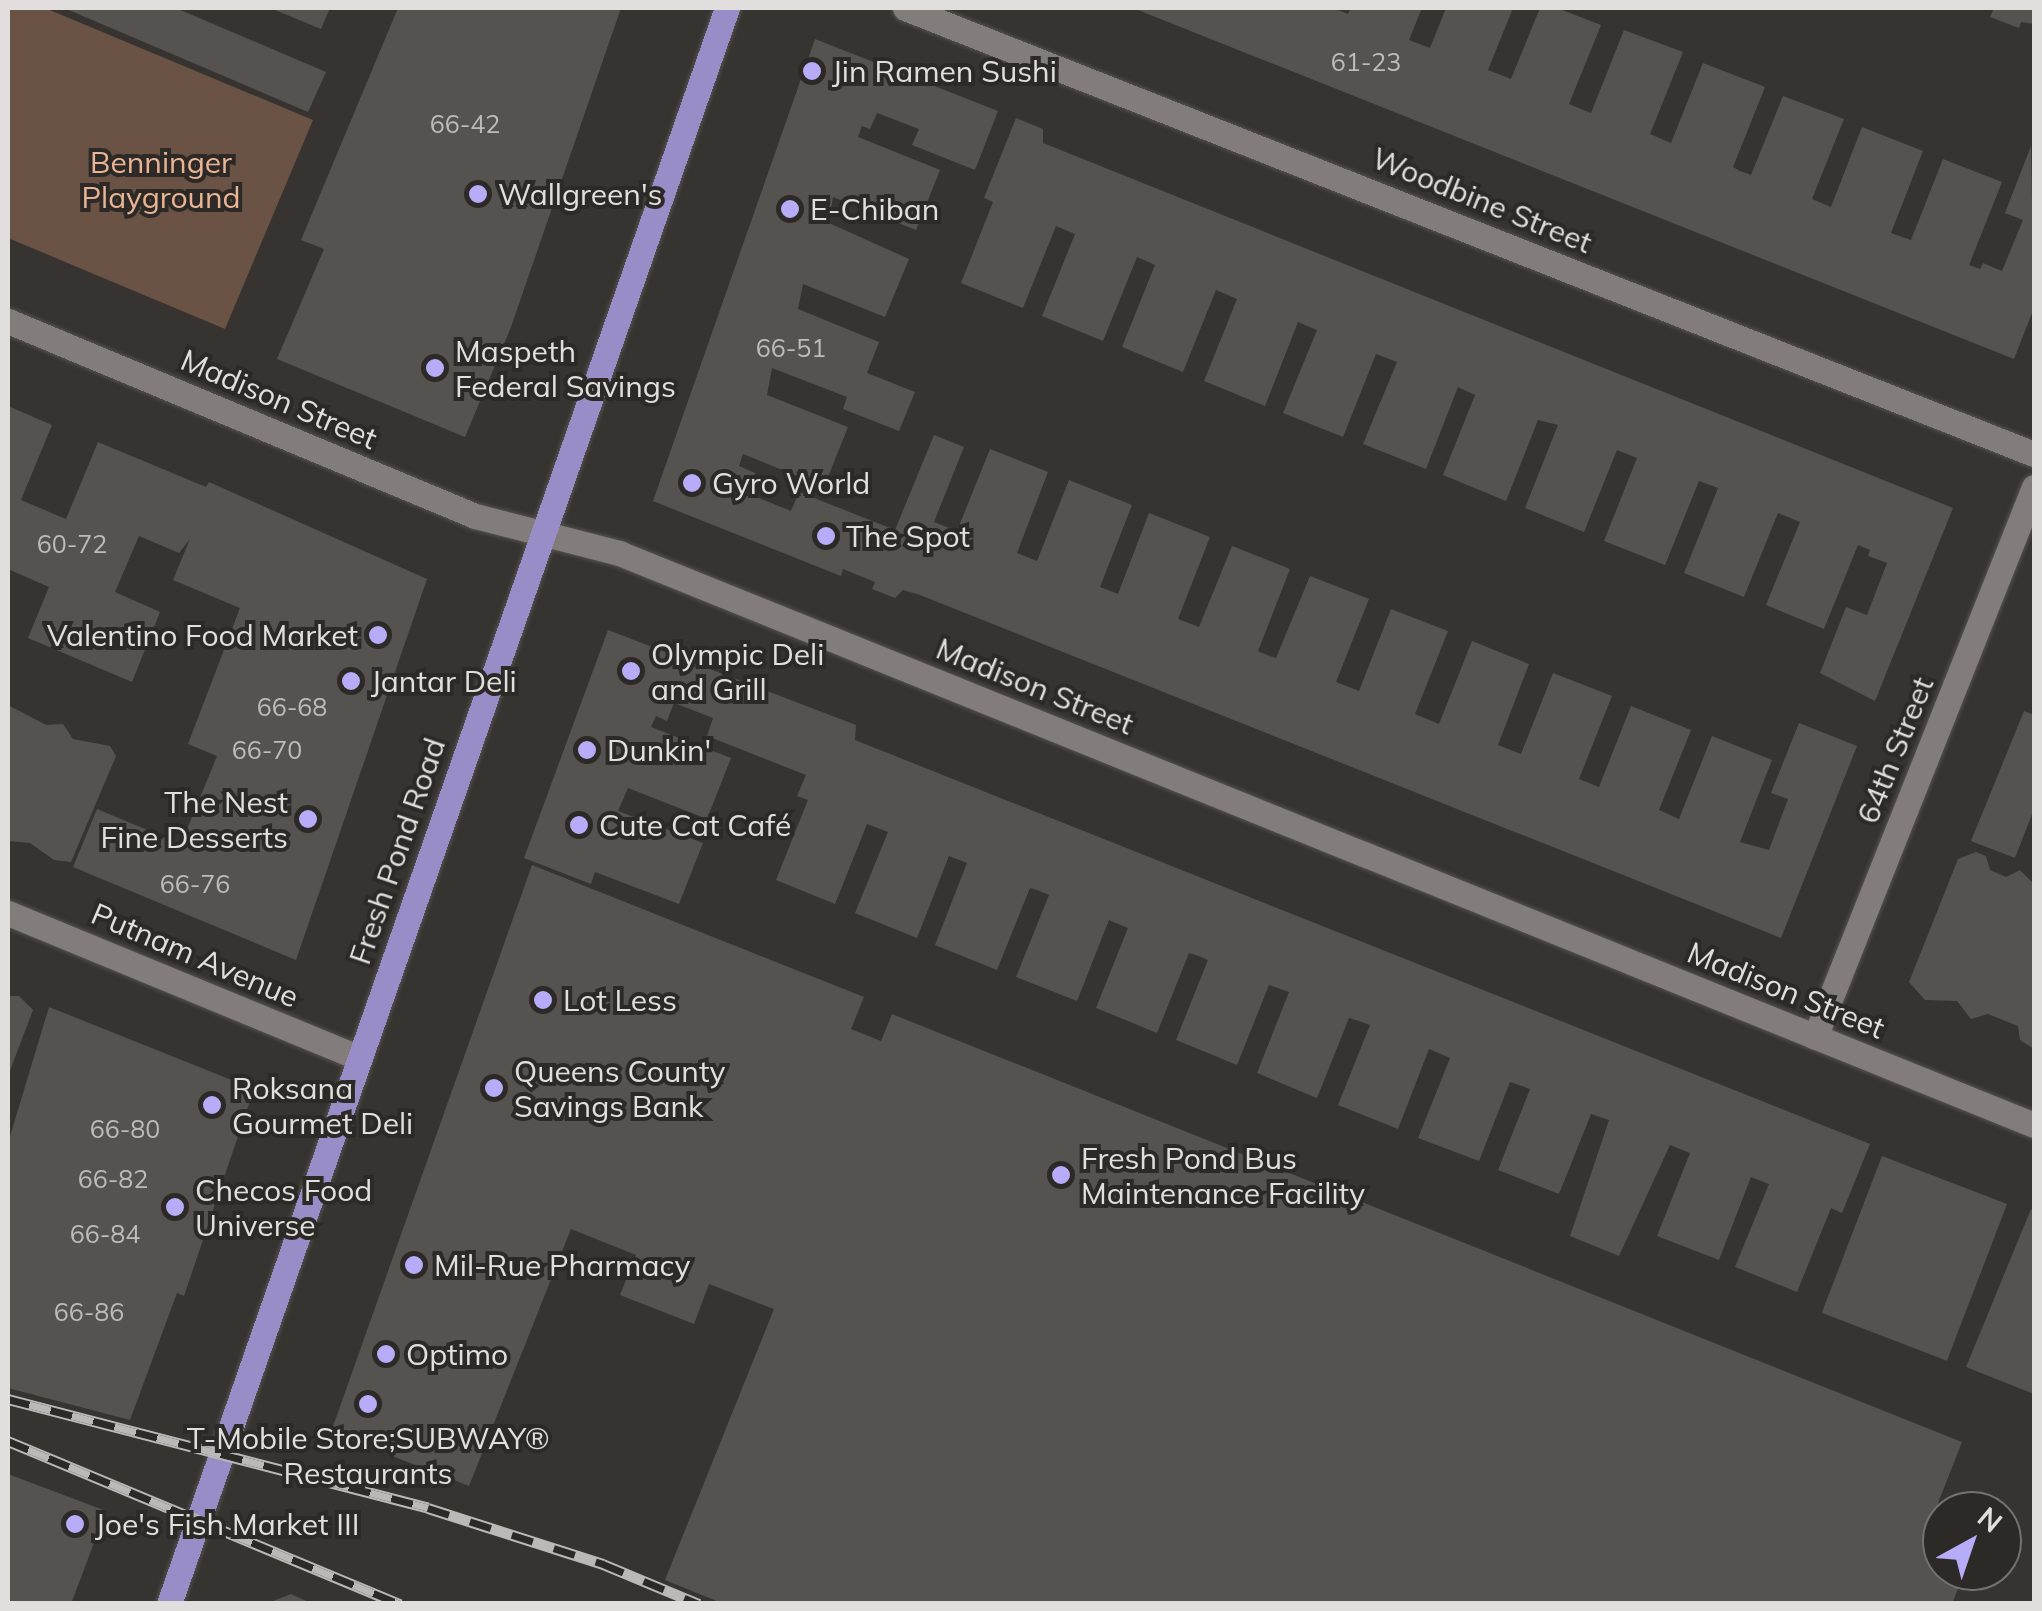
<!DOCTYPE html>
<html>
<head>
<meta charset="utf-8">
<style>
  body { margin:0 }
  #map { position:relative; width:2042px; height:1611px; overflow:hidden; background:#363330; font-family:Mulish,sans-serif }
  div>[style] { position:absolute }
  .green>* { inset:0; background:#6a5345 }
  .building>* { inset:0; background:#565250; transform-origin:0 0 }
  .roads { filter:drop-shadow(0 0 2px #55514f) drop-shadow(0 0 2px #55514f) }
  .minor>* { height:25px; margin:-12.5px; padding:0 12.5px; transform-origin:12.5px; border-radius:12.5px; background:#827d7b }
  .major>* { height:25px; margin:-12.5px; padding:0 12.5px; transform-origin:12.5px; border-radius:12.5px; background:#998dc8 }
  .rail>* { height:11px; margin-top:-5.5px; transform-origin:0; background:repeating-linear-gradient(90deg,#2c2926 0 22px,#bbb8b7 0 44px); box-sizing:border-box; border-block:2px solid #bbb8b7 }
  .dots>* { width:28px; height:28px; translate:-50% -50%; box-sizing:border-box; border:5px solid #2c2926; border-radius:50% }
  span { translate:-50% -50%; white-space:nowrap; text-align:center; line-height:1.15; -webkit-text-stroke:8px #2c2926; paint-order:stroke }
  .number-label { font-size:25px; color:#bebbba }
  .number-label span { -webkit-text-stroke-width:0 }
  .poi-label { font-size:30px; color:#e1dedd }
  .left { translate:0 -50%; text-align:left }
  .right { translate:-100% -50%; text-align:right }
  .park-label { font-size:30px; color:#e9b494 }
  .street-label { font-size:30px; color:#e1dedd }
  .frame { position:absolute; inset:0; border:10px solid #e1dedd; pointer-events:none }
  .north { position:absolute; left:1922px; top:1491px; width:100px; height:100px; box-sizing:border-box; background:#2c2926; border:2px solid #74716f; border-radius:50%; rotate:40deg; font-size:28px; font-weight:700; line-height:40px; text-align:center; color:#e1dedd }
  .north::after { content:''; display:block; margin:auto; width:35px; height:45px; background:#b6acf8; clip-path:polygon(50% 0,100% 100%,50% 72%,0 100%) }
</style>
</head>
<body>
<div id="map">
  <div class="green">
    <i style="clip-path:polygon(8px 8px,45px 8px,313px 120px,225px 329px,8px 238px)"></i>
  </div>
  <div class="building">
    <i style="clip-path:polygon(64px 8px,176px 8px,326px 72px,308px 112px)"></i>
    <i style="clip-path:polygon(270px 8px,330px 8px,321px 29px)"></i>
    <i style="clip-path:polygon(398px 8px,621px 8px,511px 327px,465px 437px,277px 359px,324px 249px,301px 240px)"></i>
    <i style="clip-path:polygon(1133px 8px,1333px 8px,1348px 14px,1351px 8px,1422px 8px,1409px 40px,1430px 48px,1446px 8px,1513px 8px,1488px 70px,1511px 79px,1540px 8px,1557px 8px,1601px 25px,1569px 104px,1591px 113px,1624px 30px,1683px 52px,1650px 134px,1671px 143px,1703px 63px,1765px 87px,1733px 167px,1740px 171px,1751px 175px,1783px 96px,1844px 119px,1812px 199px,1831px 207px,1862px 127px,1923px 151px,1891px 233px,1911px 240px,1943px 159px,2002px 182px,1969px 265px,1980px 269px,1983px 263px,2002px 271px,2023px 220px,2005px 213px,2031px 146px,2034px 308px,2014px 359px)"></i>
    <i style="clip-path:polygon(1994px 8px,2034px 8px,2034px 24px,2021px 22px,2019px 28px,1990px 17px)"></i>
    <i style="clip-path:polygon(815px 39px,998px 111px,975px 170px,912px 145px,919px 129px,877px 113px,870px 129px,862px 126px,858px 137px,940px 170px,916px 230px,833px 197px,829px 223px,909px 259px,885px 317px,803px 284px,798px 309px,879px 342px,867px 373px,915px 392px,899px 431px,843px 409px,847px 397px,772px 368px,767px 395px,848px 427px,824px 487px,743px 454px,739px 466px,755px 473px,747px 493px,791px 511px,799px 492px,895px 530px,934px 435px,964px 447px,934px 522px,957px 531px,990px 449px,1048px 472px,1017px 553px,1037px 561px,1069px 480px,1132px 505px,1100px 587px,1118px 594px,1149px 513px,1210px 537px,1178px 619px,1199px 627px,1232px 546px,1290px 569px,1258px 651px,1267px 655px,1276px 658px,1310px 576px,1369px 599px,1336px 682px,1359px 691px,1391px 609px,1448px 631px,1415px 714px,1439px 724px,1472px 641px,1529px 664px,1498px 745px,1521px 754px,1553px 673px,1612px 696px,1579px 779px,1599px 787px,1631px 706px,1691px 730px,1659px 810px,1679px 819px,1712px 736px,1772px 760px,1740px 842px,1769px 850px,1788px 799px,1771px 793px,1799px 723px,1857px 746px,1781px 938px,920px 595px,903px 590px,895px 598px,872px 589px,875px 582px,843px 569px,841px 576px,653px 501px)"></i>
    <i style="clip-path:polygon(1016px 118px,1043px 129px,1043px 143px,1953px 508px,1875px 701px,1820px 673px,1846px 607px,1867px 615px,1887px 563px,1868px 556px,1870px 550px,1858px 545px,1824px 629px,1766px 605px,1800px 522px,1778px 513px,1744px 597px,1684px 573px,1718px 488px,1699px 481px,1665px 565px,1604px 541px,1637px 458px,1617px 450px,1584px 532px,1525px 508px,1558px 425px,1538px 420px,1506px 501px,1443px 475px,1475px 395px,1458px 387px,1426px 469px,1363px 444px,1397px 362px,1376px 354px,1343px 437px,1283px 413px,1317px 330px,1298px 322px,1265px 406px,1204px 381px,1237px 299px,1216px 290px,1183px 372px,1122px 347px,1155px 265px,1137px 257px,1103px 341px,1042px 316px,1075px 234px,1056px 226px,1023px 308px,961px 283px,993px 202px,984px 198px)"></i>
    <i style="clip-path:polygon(8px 406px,52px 425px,21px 500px,66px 519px,98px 442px,206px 487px,209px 482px,427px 579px,296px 960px,73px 867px,97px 809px,181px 844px,217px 756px,188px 744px,240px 608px,173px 580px,190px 539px,179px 553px,139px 536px,115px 592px,160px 612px,132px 682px,28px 638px,49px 587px,8px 569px)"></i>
    <i style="clip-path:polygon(608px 630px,856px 725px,855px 740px,1870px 1144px,1842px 1213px,1831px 1208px,1797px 1292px,1735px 1267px,1769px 1184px,1751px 1177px,1719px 1260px,1657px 1236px,1690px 1153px,1670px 1145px,1619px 1256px,1570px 1236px,1609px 1120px,1591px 1114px,1559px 1194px,1498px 1170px,1530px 1089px,1510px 1082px,1479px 1161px,1418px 1138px,1450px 1058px,1429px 1049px,1398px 1129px,1338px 1105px,1370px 1025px,1359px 1021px,1349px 1018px,1317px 1098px,1257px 1073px,1289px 992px,1269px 985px,1237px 1065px,1176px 1040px,1208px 960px,1199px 956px,1189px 953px,1157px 1033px,1096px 1008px,1128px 928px,1109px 920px,1077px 1001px,1016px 977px,1049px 895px,1037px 890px,1030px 888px,997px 970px,935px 945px,967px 863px,949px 856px,917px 938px,855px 913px,888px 832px,867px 824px,835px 904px,776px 880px,808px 800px,797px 796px,806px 775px,707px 736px,713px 718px,674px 703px,667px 721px,656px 716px,651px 727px,731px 758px,707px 819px,628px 788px,618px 811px,703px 843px,679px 904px,595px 872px,591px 884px,524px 858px)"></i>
    <i style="clip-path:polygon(8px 705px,46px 725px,63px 724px,73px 739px,110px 746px,116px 756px,71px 862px,54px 860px,30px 843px,8px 841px)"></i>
    <i style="clip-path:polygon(2024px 711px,2034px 715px,2034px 809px,2015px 858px,1971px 841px)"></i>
    <i style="clip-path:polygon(1976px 852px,1986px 856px,1990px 870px,2006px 877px,2020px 870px,2034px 884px,2034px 1049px,2020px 1040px,2018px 1026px,1988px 1014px,1971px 1019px,1957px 1001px,1925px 1000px,1909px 982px,1958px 859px)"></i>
    <i style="clip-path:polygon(532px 865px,864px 997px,851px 1029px,881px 1041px,892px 1014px,1962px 1442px,1938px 1503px,1959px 1511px,1942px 1511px,1942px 1571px,1965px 1571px,1952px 1604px,724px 1604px,665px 1580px,774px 1309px,709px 1284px,694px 1324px,620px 1295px,636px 1255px,571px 1229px,469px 1486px,331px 1432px)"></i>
    <i style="clip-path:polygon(8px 996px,19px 996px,33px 1010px,8px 1076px)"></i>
    <i style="clip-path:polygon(49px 1007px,254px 1089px,184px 1296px,177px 1293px,130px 1420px,8px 1388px,8px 1143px)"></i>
    <i style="left:1882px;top:1156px;width:134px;height:168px;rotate:21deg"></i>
    <i style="clip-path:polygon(2031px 1209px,2034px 1211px,2034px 1394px,1966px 1367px)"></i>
    <i style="clip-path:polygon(8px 1474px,106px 1511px,71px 1604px,8px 1602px)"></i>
    <i style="clip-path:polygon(291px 1594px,313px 1604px,268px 1604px,268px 1603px)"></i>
  </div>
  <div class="roads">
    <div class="minor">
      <i style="left:905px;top:8px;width:1214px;rotate:21.56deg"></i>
      <i style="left:8px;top:321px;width:506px;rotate:22.66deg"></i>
      <i style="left:475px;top:516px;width:149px;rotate:14.4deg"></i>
      <i style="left:619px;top:553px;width:1526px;rotate:22.01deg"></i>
      <i style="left:8px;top:913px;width:380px;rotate:22.4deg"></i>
      <i style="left:1815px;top:1037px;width:592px;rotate:-68.29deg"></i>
    </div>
    <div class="major">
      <i style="left:169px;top:1604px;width:1691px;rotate:-70.73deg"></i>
    </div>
  </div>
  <div class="rail">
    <i style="left:8px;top:1399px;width:434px;rotate:14.5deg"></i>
    <i style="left:428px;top:1508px;width:184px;rotate:17.7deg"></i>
    <i style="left:603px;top:1564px;width:104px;rotate:22.6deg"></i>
    <i style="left:8px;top:1441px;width:425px;rotate:22.6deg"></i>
  </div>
  <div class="dots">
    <i style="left:812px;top:71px;background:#b6acf8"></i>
    <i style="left:478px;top:194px;background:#b6acf8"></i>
    <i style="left:790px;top:209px;background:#b6acf8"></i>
    <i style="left:435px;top:368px;background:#b6acf8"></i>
    <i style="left:692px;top:483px;background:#b6acf8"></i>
    <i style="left:826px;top:536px;background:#b6acf8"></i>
    <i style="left:378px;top:635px;background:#b6acf8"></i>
    <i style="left:631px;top:671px;background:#b6acf8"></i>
    <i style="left:351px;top:681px;background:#b6acf8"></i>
    <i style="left:587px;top:750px;background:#b6acf8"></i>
    <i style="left:308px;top:819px;background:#b6acf8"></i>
    <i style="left:579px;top:825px;background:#b6acf8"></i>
    <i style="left:543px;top:1000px;background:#b6acf8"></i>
    <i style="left:494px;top:1088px;background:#b6acf8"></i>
    <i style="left:212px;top:1105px;background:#b6acf8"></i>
    <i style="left:1061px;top:1175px;background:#b6acf8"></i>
    <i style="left:175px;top:1207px;background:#b6acf8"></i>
    <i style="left:414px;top:1265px;background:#b6acf8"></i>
    <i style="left:386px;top:1354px;background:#b6acf8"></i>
    <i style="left:368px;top:1404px;background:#b6acf8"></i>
    <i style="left:75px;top:1524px;background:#b6acf8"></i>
  </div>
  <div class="number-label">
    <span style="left:1366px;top:62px">61-23</span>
    <span style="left:465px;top:124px">66-42</span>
    <span style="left:791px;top:348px">66-51</span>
    <span style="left:72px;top:544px">60-72</span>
    <span style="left:292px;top:707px">66-68</span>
    <span style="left:267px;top:750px">66-70</span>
    <span style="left:195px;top:884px">66-76</span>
    <span style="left:125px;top:1129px">66-80</span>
    <span style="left:113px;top:1179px">66-82</span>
    <span style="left:105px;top:1234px">66-84</span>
    <span style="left:89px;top:1312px">66-86</span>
  </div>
  <div class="poi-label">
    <span class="left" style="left:832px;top:71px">Jin Ramen Sushi</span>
    <span class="left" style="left:498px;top:194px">Wallgreen's</span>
    <span class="left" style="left:810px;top:209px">E-Chiban</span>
    <span class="left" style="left:455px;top:368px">Maspeth<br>Federal Savings</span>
    <span class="left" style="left:712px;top:483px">Gyro World</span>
    <span class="left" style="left:846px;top:536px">The Spot</span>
    <span class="right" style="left:358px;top:635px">Valentino Food Market</span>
    <span class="left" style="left:651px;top:671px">Olympic Deli<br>and Grill</span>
    <span class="left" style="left:371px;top:681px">Jantar Deli</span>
    <span class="left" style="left:607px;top:750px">Dunkin'</span>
    <span class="right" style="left:288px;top:819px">The Nest<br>Fine Desserts</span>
    <span class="left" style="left:599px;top:825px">Cute Cat Café</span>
    <span class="left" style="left:563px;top:1000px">Lot Less</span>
    <span class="left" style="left:514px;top:1088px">Queens County<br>Savings Bank</span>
    <span class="left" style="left:232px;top:1105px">Roksana<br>Gourmet Deli</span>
    <span class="left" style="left:1081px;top:1175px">Fresh Pond Bus<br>Maintenance Facility</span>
    <span class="left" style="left:195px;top:1207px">Checos Food<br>Universe</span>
    <span class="left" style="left:434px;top:1265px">Mil-Rue Pharmacy</span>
    <span class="left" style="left:406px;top:1354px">Optimo</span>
    <span style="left:368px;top:1455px">T-Mobile Store;SUBWAY®<br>Restaurants</span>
    <span class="left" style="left:95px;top:1524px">Joe's Fish Market III</span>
  </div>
  <div class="park-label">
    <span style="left:161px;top:179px">Benninger<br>Playground</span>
  </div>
  <div class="street-label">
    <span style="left:1482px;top:200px;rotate:22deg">Woodbine Street</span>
    <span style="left:279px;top:399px;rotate:23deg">Madison Street</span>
    <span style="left:1035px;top:686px;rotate:22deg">Madison Street</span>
    <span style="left:1895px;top:750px;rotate:-68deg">64th Street</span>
    <span style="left:397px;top:851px;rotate:-71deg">Fresh Pond Road</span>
    <span style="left:195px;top:955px;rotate:23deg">Putnam Avenue</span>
    <span style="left:1786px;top:990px;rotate:22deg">Madison Street</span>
  </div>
  <div class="frame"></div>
  <div class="north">N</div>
</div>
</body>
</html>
